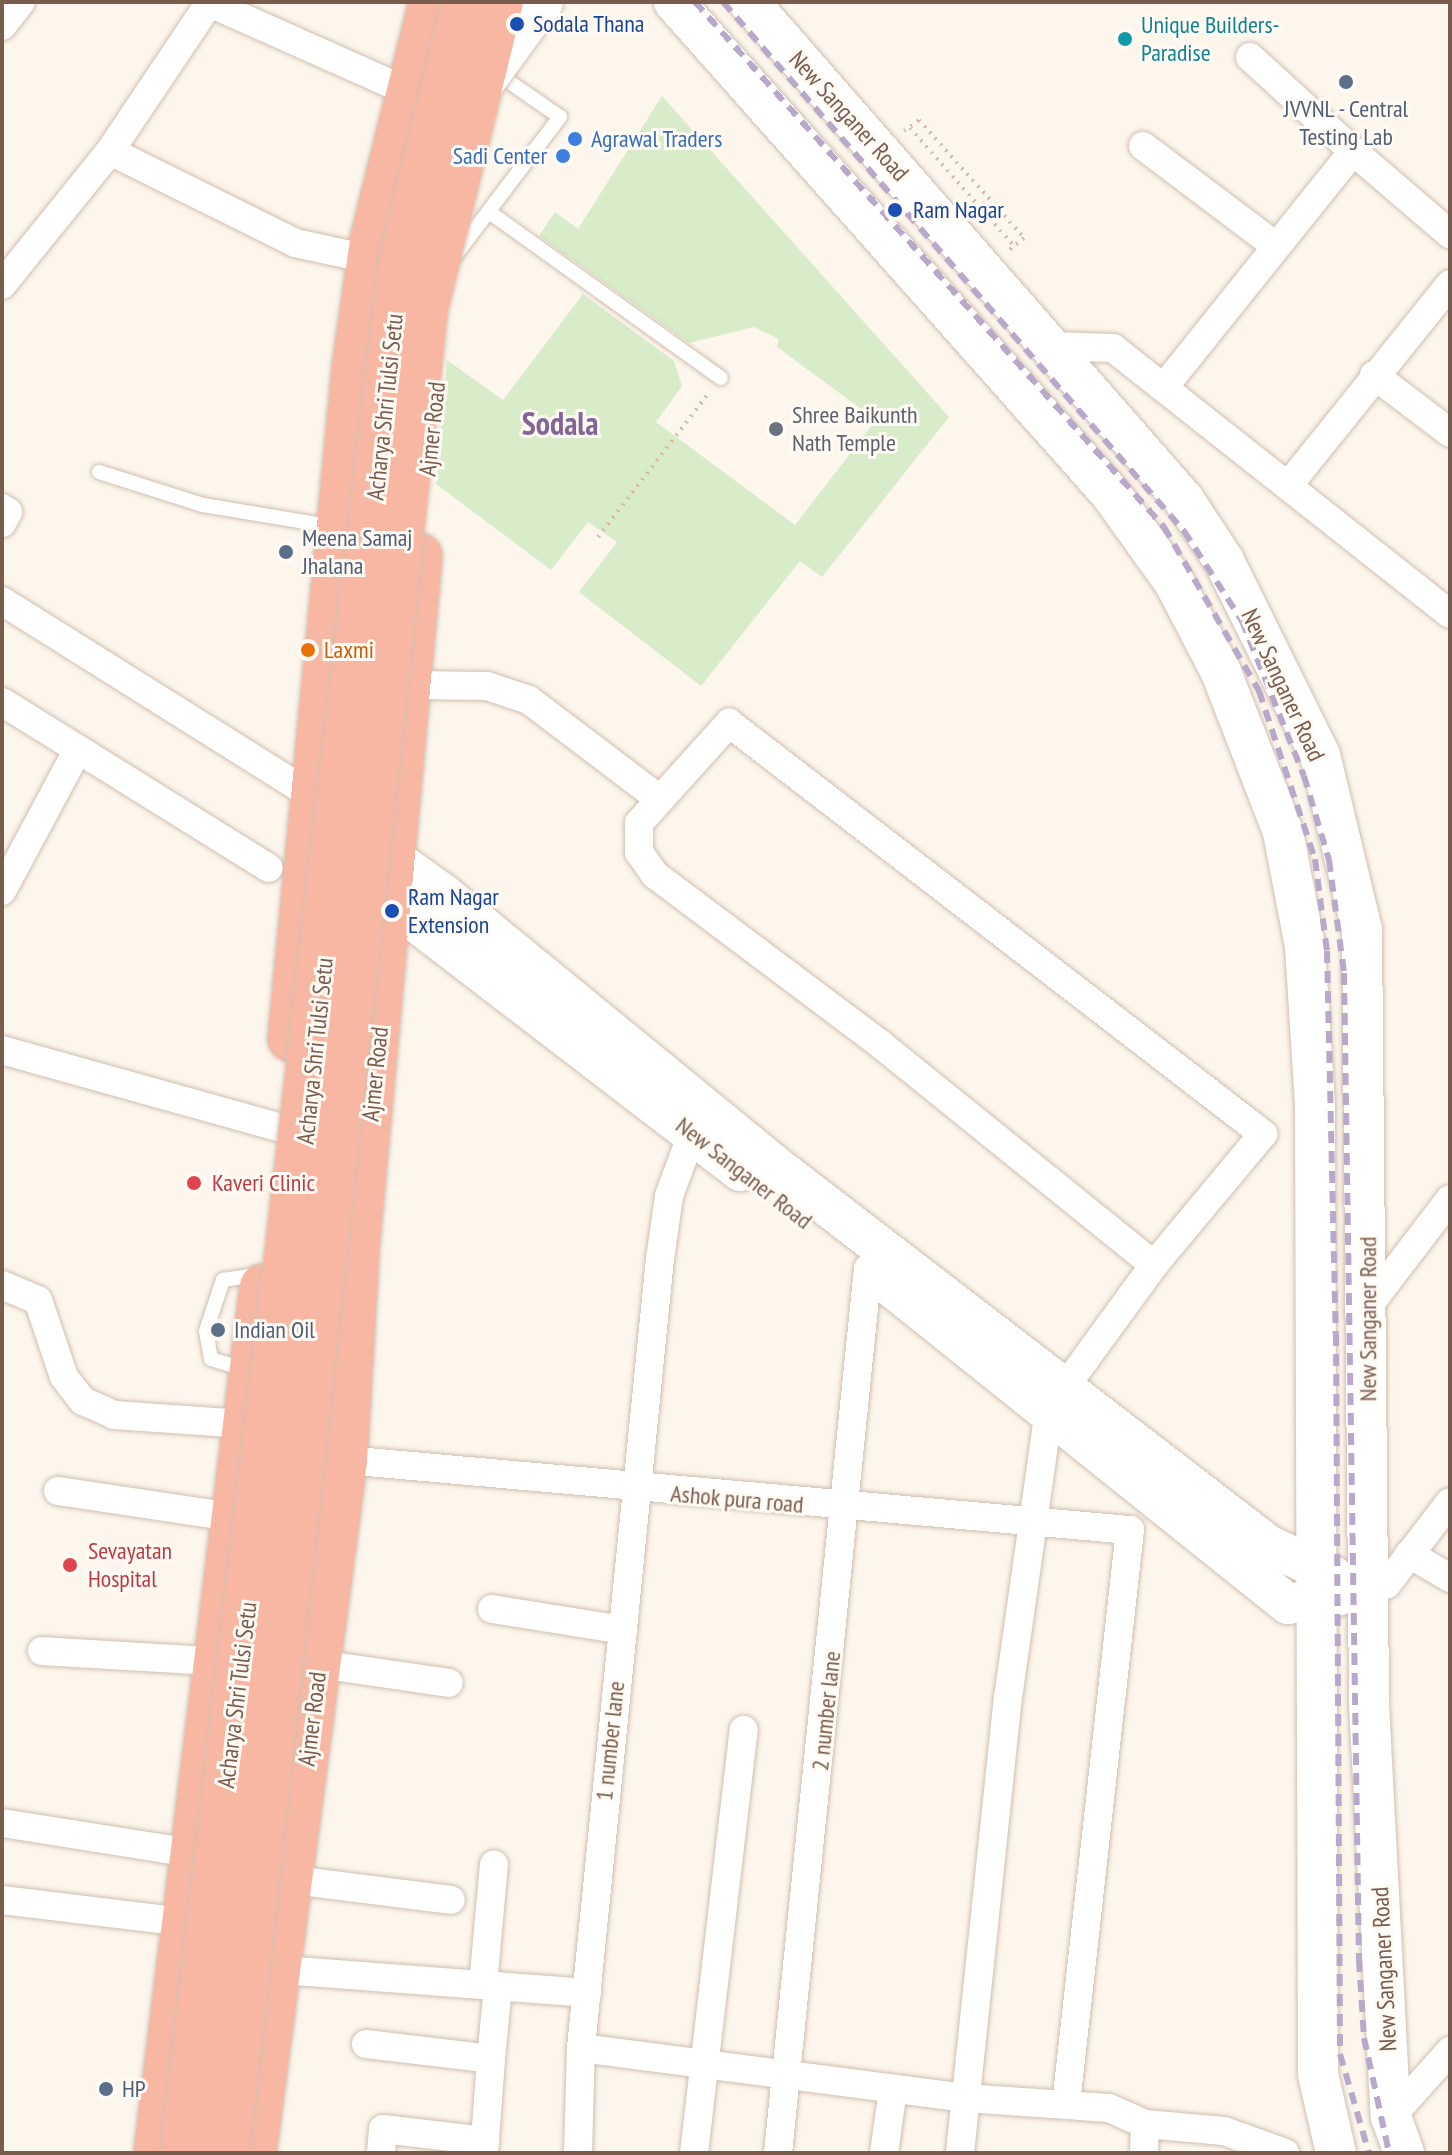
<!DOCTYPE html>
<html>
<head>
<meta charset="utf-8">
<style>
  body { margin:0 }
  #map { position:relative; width:1452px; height:2155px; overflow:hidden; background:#fdf6ec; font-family:"PT Sans Narrow",sans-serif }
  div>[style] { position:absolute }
  .green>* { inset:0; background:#d8ecc9 }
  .path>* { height:4px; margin-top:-2px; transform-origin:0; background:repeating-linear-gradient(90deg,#d9b8a5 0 2px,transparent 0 8px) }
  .roads { filter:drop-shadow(0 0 2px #d1beb0) drop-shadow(0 0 2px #d1beb0) }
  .lane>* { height:14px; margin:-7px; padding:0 7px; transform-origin:7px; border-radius:7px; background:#fff }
  .street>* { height:28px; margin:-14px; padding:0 14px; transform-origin:14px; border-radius:14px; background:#fff }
  .secondary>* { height:40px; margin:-20px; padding:0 20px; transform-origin:20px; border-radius:20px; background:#fff }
  .highway>* { height:44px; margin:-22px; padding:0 22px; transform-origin:22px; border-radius:22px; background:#f7b7a3 }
  .rail>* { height:6px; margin-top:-3px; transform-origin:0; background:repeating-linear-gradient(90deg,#b9a8c9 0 12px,transparent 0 20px) }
  .bridges { filter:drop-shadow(0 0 2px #d6c0b0) drop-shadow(0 0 2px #d6c0b0) }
  .secondary-bridge>* { height:40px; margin:-20px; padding:0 20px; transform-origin:20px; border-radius:20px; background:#fff }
  .highway-bridge>* { height:44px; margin:-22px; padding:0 22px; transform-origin:22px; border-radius:22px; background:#f7b7a3 }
  .dots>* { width:22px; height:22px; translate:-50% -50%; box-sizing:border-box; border:4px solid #fffaf3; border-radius:50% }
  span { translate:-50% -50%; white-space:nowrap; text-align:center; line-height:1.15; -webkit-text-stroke:6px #fffaf3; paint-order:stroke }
  .transit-label { font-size:24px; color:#164399 }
  .left { translate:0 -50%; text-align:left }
  .culture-label { font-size:24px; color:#0d838f }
  .service-label { font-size:24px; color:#4e5e75 }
  .street-label { font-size:24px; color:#7a5c4d }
  .shop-label { font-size:24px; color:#366cbe }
  .right { translate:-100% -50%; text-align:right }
  .worship-label { font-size:24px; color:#5b616d }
  .food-label { font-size:24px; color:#c56008 }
  .health-label { font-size:24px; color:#be3a42 }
  .district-label { font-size:32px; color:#846695; font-weight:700 }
  .frame { position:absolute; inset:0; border:4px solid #7a5c4d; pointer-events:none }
</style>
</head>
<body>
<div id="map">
  <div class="green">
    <i style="clip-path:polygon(662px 96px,949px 417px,822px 577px,800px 561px,701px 686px,579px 592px,617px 542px,588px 522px,551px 570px,436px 484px,447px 360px,503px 400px,583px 294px,674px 361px,682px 386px,656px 422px,795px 525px,876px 420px,777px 347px,779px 339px,754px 327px,689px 343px,539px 236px,555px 212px,578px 229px)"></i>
  </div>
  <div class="path">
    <i style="left:910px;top:128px;width:157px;rotate:48.6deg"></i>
    <i style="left:904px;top:131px;width:19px;rotate:-36deg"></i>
    <i style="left:919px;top:120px;width:158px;rotate:48.3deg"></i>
    <i style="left:1024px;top:238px;width:22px;rotate:141deg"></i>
    <i style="left:598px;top:537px;width:182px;rotate:-52.4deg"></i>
  </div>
  <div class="roads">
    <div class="lane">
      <i style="left:489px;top:212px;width:285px;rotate:35.6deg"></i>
      <i style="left:454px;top:257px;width:176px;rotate:-52.9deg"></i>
      <i style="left:560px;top:117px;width:72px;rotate:-145.2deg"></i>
      <i style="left:99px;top:472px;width:109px;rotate:17.6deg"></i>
      <i style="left:203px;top:505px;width:135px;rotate:9.4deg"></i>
      <i style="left:247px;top:1370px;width:38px;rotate:-163deg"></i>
      <i style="left:211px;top:1359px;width:28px;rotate:-100deg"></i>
      <i style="left:206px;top:1331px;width:54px;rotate:-71.6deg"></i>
      <i style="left:223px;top:1280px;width:40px;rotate:-8.5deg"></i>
    </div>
    <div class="street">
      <i style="left:214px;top:5px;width:214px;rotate:24deg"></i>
      <i style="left:2px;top:26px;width:31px;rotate:-52deg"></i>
      <i style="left:1250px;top:57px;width:139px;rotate:42.4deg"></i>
      <i style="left:1143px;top:146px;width:163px;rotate:37deg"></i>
      <i style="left:110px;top:151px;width:207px;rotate:26.4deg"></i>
      <i style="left:295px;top:243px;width:76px;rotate:12.2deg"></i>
      <i style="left:2px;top:285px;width:172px;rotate:-51.1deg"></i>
      <i style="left:110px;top:151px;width:179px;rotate:-56.1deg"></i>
      <i style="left:1050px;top:346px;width:63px;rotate:1.8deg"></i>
      <i style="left:1113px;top:348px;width:429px;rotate:38.3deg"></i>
      <i style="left:1374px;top:375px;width:96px;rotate:37.3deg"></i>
      <i style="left:1164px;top:387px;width:302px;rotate:-51.3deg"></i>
      <i style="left:1353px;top:151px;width:128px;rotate:40.6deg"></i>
      <i style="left:1291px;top:482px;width:254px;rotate:-51.2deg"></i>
      <i style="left:2px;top:508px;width:7px;rotate:34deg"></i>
      <i style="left:8px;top:512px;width:13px;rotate:119deg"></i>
      <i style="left:2px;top:601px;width:371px;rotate:32.1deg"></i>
      <i style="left:409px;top:685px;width:78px;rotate:0.7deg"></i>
      <i style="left:487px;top:686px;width:44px;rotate:18.4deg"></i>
      <i style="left:529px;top:700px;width:162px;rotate:37.2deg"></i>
      <i style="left:2px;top:702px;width:314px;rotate:31.9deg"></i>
      <i style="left:2px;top:891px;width:161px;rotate:-61.8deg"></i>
      <i style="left:2px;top:1050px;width:290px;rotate:15.6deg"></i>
      <i style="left:692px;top:1134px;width:66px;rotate:110.4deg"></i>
      <i style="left:669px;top:1196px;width:64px;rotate:98.1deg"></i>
      <i style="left:660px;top:1259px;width:793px;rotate:95.72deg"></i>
      <i style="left:581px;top:2048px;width:387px;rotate:7.4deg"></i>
      <i style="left:965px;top:2098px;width:144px;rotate:4deg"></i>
      <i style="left:1109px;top:2108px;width:39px;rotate:24deg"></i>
      <i style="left:1145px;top:2124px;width:79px;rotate:5.1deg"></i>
      <i style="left:1224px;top:2131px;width:65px;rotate:19.8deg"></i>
      <i style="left:2px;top:1285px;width:39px;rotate:23deg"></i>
      <i style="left:38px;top:1300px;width:81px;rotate:71.3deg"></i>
      <i style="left:64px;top:1377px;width:31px;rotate:52deg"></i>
      <i style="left:83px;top:1401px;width:34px;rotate:24deg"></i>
      <i style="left:114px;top:1415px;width:130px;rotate:4deg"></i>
      <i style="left:1369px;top:1305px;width:133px;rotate:-52.6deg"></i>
      <i style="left:345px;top:1460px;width:788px;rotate:5.1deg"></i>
      <i style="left:1130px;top:1530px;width:578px;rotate:96.36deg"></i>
      <i style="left:58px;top:1491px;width:176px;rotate:8.5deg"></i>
      <i style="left:1409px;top:1554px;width:48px;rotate:30.3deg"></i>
      <i style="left:1369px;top:1591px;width:19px;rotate:-21deg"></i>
      <i style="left:1387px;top:1584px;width:103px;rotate:-52.5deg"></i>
      <i style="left:492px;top:1609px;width:133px;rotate:9.1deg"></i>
      <i style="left:42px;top:1651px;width:169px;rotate:3.4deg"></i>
      <i style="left:319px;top:1664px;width:131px;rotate:8.3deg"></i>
      <i style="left:2px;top:1823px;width:191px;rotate:9deg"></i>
      <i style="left:293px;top:1880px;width:159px;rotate:7.2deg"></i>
      <i style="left:2px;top:1900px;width:182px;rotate:6.9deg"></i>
      <i style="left:283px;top:1970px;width:305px;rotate:4.3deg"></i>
      <i style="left:483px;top:1985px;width:121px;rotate:-84.8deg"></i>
      <i style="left:366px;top:2044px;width:126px;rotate:6.8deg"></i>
      <i style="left:491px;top:2059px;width:73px;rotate:-84.5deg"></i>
      <i style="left:1391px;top:2117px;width:89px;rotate:-48.2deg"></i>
      <i style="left:381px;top:2153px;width:24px;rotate:-85deg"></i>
      <i style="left:383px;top:2129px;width:103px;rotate:6.7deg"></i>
      <i style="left:484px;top:2153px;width:94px;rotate:-85.7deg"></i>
      <i style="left:578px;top:2153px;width:105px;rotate:-88.4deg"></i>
      <i style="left:694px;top:2153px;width:426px;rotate:-83.3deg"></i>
      <i style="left:778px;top:2153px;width:889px;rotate:-84.19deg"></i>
      <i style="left:884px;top:2153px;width:64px;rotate:-81.9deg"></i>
      <i style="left:960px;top:2153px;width:458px;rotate:-84deg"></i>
      <i style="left:1008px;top:1698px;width:292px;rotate:-81.9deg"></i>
      <i style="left:1049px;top:1409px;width:178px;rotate:-53.9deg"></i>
      <i style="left:1154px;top:1265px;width:348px;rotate:-141.1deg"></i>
      <i style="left:883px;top:1046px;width:285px;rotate:-143.1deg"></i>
      <i style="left:655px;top:875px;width:28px;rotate:-125deg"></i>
      <i style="left:639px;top:852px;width:29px;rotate:-90deg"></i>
      <i style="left:639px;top:823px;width:135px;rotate:-48deg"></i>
      <i style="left:729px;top:723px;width:674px;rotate:37.58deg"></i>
      <i style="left:1263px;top:1134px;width:170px;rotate:129.8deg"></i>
      <i style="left:1144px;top:2153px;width:29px;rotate:-88deg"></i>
    </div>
    <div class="secondary">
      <i style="left:674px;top:2px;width:658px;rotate:48.39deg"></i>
      <i style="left:1111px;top:494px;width:108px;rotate:54.4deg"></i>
      <i style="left:1174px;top:582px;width:102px;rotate:62.4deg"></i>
      <i style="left:1221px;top:672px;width:172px;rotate:68.8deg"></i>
      <i style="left:1283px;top:832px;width:116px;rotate:79.1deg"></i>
      <i style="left:1305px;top:946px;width:161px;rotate:86.4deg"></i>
      <i style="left:1315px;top:1107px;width:967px;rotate:89.82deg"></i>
      <i style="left:1318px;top:2074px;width:81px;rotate:77.2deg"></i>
      <i style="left:749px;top:2px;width:661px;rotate:48.86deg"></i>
      <i style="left:1184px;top:500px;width:73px;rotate:56.7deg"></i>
      <i style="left:1224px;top:561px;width:216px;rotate:63.7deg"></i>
      <i style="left:1320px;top:755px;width:180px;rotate:76.5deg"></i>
      <i style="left:1362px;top:930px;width:774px;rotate:89.48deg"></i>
      <i style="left:1369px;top:1704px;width:414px;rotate:87deg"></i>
      <i style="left:1391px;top:2117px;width:38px;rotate:70deg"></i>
      <i style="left:366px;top:852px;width:32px;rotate:16deg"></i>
      <i style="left:397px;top:861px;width:57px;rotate:35.7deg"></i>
      <i style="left:443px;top:894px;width:439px;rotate:39.3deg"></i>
      <i style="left:783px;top:1172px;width:612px;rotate:37.56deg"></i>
      <i style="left:1268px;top:1545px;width:72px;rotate:25.5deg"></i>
      <i style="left:356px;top:904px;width:63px;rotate:16.7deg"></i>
      <i style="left:416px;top:922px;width:409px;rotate:37.5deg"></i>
      <i style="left:889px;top:1285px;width:511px;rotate:38.64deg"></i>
      <i style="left:1288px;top:1604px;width:50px;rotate:-9.3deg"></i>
    </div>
    <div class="highway">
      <i style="left:290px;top:1039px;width:673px;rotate:-84.54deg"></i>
      <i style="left:354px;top:369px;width:129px;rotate:-82deg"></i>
      <i style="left:372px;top:241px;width:246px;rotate:-76.1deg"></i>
      <i style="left:156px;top:2153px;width:873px;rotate:-83.03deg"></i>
      <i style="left:254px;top:2153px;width:699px;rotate:-82.52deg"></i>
      <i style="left:345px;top:1460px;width:210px;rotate:-86.7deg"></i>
      <i style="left:357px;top:1250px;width:697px;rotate:-84.81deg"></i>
    </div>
  </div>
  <div class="rail">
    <i style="left:695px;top:2px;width:704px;rotate:48.22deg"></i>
    <i style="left:1164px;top:527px;width:190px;rotate:59.9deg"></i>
    <i style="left:1259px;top:691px;width:177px;rotate:71.6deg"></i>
    <i style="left:1315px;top:859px;width:93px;rotate:82.6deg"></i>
    <i style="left:1327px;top:951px;width:383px;rotate:88.7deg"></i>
    <i style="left:1336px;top:1334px;width:720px;rotate:89.68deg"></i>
    <i style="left:1340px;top:2054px;width:103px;rotate:73.7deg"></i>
    <i style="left:723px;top:2px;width:702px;rotate:48.93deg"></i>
    <i style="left:1184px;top:531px;width:107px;rotate:57.2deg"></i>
    <i style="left:1242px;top:621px;width:167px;rotate:68.2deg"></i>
    <i style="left:1304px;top:776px;width:88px;rotate:73.4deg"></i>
    <i style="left:1329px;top:860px;width:114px;rotate:82.4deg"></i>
    <i style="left:1344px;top:973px;width:987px;rotate:89.13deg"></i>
    <i style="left:1359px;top:1960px;width:78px;rotate:86.3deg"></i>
    <i style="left:1364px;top:2038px;width:118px;rotate:77.7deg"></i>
  </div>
  <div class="bridges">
    <div class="secondary-bridge">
      <i style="left:484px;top:83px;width:100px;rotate:-53.9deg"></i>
    </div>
    <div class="highway-bridge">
      <i style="left:183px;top:2153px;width:1904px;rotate:-83.42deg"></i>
      <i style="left:401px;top:262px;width:268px;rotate:-76.2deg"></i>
      <i style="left:227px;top:2153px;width:1857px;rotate:-83.85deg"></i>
      <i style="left:426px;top:307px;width:314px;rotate:-76.2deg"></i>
    </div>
  </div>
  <div class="dots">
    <i style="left:517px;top:24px;background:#1a4fb4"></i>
    <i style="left:1125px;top:39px;background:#0f9aa8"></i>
    <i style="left:1346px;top:82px;background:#5c6f8a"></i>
    <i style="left:575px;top:139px;background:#3f7fe0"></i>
    <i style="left:563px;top:156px;background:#3f7fe0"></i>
    <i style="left:895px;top:210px;background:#1a4fb4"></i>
    <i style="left:776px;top:429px;background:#6b7280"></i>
    <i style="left:286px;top:552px;background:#5c6f8a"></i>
    <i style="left:308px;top:650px;background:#e8710a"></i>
    <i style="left:392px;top:911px;background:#1a4fb4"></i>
    <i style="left:194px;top:1183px;background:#e0444e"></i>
    <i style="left:218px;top:1330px;background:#5c6f8a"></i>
    <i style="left:70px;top:1565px;background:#e0444e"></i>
    <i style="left:106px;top:2089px;background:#5c6f8a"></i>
  </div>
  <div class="transit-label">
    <span class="left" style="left:533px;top:24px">Sodala Thana</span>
    <span class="left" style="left:913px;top:210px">Ram Nagar</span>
    <span class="left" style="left:408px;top:911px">Ram Nagar<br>Extension</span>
  </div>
  <div class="culture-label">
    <span class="left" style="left:1141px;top:39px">Unique Builders-<br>Paradise</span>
  </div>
  <div class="service-label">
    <span style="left:1346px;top:123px">JVVNL - Central<br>Testing Lab</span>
    <span class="left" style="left:302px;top:552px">Meena Samaj<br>Jhalana</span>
    <span class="left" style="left:234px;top:1330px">Indian Oil</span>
    <span class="left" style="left:122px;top:2089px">HP</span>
  </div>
  <div class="street-label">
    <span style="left:849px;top:116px;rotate:48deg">New Sanganer Road</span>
    <span style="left:385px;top:407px;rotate:-84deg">Acharya Shri Tulsi Setu</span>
    <span style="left:432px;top:429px;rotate:-84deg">Ajmer Road</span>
    <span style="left:1283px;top:685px;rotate:65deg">New Sanganer Road</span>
    <span style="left:315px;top:1051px;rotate:-84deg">Acharya Shri Tulsi Setu</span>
    <span style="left:375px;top:1074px;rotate:-84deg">Ajmer Road</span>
    <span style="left:744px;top:1173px;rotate:38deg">New Sanganer Road</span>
    <span style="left:1368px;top:1319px;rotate:-90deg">New Sanganer Road</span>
    <span style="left:737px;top:1499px;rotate:5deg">Ashok pura road</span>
    <span style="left:237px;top:1695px;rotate:-83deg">Acharya Shri Tulsi Setu</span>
    <span style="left:826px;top:1711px;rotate:-84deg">2 number lane</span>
    <span style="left:312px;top:1719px;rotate:-83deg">Ajmer Road</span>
    <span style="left:610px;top:1741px;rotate:-84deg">1 number lane</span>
    <span style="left:1384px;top:1969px;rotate:-93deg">New Sanganer Road</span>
  </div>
  <div class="shop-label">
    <span class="left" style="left:591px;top:139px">Agrawal Traders</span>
    <span class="right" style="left:547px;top:156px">Sadi Center</span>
  </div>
  <div class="worship-label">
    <span class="left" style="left:792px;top:429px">Shree Baikunth<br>Nath Temple</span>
  </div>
  <div class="food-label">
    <span class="left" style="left:324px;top:650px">Laxmi</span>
  </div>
  <div class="health-label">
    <span class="left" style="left:212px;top:1183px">Kaveri Clinic</span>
    <span class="left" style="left:88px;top:1565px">Sevayatan<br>Hospital</span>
  </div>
  <div class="district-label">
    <span style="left:560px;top:423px">Sodala</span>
  </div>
  <div class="frame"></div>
</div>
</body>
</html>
